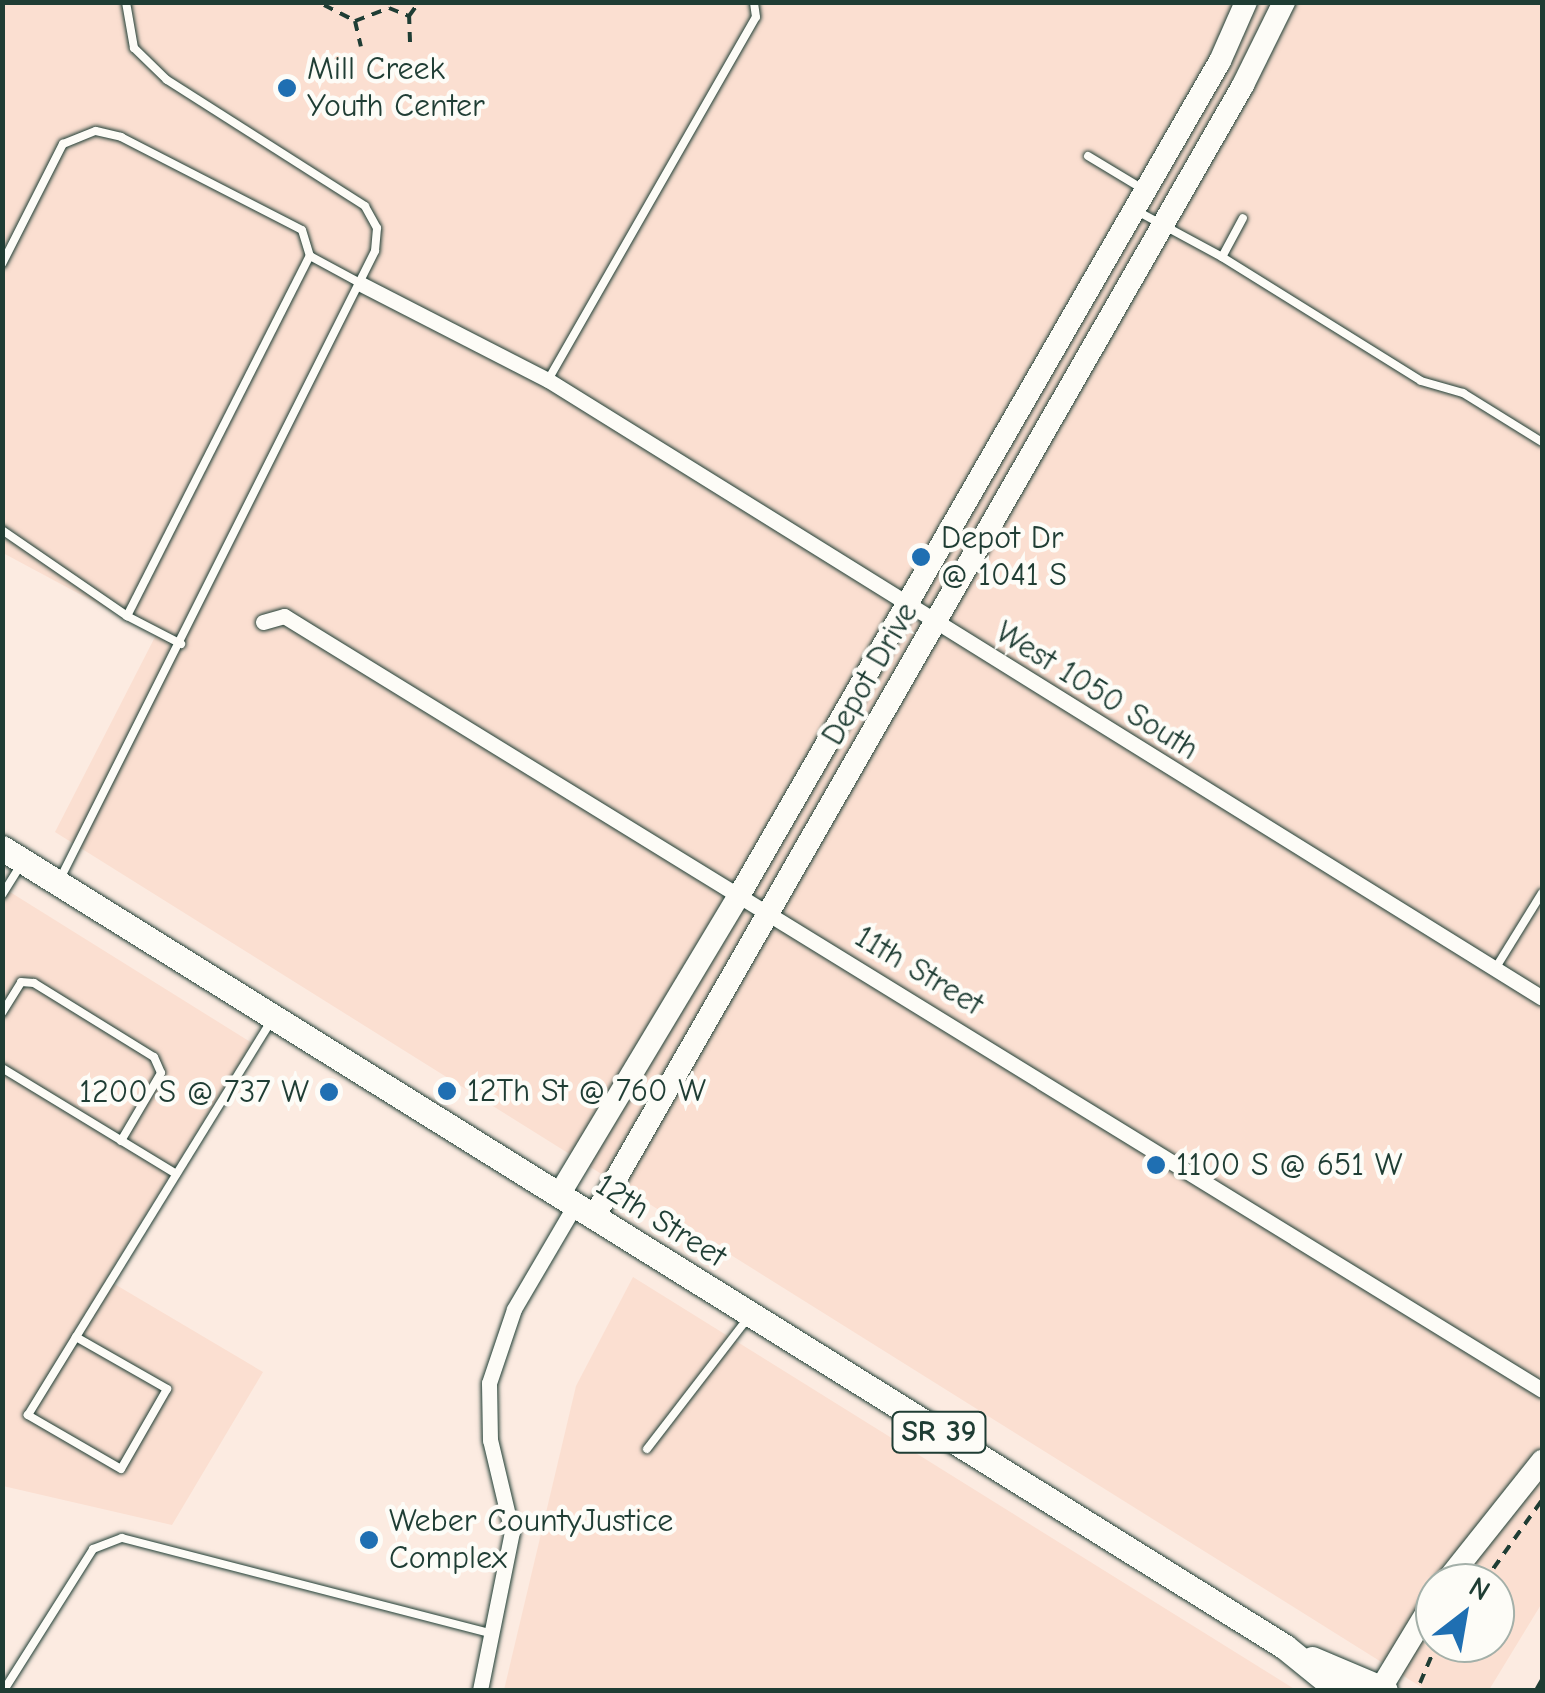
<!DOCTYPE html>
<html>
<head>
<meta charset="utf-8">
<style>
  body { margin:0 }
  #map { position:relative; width:1545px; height:1693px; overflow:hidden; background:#fcebe1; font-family:"Comic Neue",sans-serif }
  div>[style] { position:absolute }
  .built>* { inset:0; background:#fbdfd1 }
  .path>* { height:4px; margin-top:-2px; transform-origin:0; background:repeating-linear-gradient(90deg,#1f3d34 0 10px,transparent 0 18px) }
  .roads { filter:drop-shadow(0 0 2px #1f3d34) drop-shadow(0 0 2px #1f3d34) }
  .lane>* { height:8px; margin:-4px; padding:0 4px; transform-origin:4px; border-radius:4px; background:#fdfcf7 }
  .street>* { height:15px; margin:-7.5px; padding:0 7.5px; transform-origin:7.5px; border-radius:7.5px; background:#fdfcf7 }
  .secondary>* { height:22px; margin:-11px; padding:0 11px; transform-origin:11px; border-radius:11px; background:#fdfcf7 }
  .primary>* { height:25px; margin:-12.5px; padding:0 12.5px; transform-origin:12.5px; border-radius:12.5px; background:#fdfcf7 }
  .rail>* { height:5px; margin:-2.5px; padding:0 2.5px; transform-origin:2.5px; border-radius:2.5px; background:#1f3d34 }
  .dots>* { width:28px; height:28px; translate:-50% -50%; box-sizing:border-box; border:5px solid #fdfcf7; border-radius:50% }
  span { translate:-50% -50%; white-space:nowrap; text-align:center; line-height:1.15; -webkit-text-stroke:9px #fdfcf7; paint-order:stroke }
  .shield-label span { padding:2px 8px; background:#fdfcf7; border:2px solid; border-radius:8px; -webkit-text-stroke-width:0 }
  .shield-label { font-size:30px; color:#1f3d34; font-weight:700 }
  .poi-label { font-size:32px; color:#1f3d34 }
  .left { translate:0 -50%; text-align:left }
  .right { translate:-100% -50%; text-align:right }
  .street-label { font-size:32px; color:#1f3d34 }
  .frame { position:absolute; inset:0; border:5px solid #1f3d34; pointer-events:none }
  .north { position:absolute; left:1415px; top:1563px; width:100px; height:100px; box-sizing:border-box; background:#fdfcf7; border:2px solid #a4b0a9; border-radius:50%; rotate:31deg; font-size:28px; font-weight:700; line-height:40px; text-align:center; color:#1f3d34 }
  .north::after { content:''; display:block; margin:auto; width:35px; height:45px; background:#1f6fb2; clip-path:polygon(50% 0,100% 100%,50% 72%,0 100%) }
</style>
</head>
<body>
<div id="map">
  <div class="built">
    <i style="clip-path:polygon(evenodd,2px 3px,1542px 3px,1542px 1603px,1489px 1690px,1426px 1690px,55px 832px,156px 635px,3px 553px,2px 3px,1435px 1583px,1495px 1583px,1495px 1643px,1435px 1643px,1435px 1583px)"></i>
    <i style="clip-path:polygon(2px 887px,252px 1043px,106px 1279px,263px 1372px,172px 1525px,3px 1486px)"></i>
    <i style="clip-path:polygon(633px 1277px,1296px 1690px,504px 1690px,576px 1386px)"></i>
  </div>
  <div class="path">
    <i style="left:324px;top:5px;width:35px;rotate:27deg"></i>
    <i style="left:355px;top:21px;width:36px;rotate:-21deg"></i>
    <i style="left:389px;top:8px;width:22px;rotate:22deg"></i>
    <i style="left:355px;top:21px;width:26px;rotate:77deg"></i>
    <i style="left:410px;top:42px;width:26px;rotate:-92deg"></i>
    <i style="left:409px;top:16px;width:17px;rotate:-54deg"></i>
    <i style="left:1483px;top:1583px;width:102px;rotate:-54.6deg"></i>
    <i style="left:1420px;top:1683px;width:43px;rotate:-67deg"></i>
  </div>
  <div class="roads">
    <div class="lane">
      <i style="left:1088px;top:156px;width:62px;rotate:31.1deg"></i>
      <i style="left:1137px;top:211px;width:97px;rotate:28.4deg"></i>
      <i style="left:1222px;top:257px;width:44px;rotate:-61.7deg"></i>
      <i style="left:1222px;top:257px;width:234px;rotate:31.9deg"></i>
      <i style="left:1421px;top:381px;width:44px;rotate:15.9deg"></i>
      <i style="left:1463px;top:393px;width:93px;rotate:31.8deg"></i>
      <i style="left:2px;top:264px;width:135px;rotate:-63.1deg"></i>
      <i style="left:63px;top:144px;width:35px;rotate:-22deg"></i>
      <i style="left:96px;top:131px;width:26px;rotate:13deg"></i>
      <i style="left:121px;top:137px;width:203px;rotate:27.2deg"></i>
      <i style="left:302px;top:230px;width:27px;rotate:73deg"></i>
      <i style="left:548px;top:380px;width:418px;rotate:-60.2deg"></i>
      <i style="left:756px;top:17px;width:15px;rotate:-98deg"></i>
      <i style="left:2px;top:530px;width:152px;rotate:34.5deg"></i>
      <i style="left:127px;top:616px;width:61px;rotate:27.4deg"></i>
      <i style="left:127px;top:616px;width:404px;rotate:-63.1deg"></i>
      <i style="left:310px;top:256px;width:57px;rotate:28.4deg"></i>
      <i style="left:59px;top:881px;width:705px;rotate:-63.36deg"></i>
      <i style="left:375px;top:251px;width:23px;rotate:-85deg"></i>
      <i style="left:377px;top:228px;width:25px;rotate:-119deg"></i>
      <i style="left:365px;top:206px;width:235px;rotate:-147.5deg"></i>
      <i style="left:167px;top:80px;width:46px;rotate:-135.9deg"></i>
      <i style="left:134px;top:48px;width:47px;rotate:-99.9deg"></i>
      <i style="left:2px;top:895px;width:36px;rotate:-58deg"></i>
      <i style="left:1495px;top:969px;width:89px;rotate:-58.3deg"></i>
      <i style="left:2px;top:1013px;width:36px;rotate:-58deg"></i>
      <i style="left:21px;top:982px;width:13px;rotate:4deg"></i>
      <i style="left:34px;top:983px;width:141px;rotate:31.7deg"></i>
      <i style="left:154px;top:1057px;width:17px;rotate:66deg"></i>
      <i style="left:161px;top:1073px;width:79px;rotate:120.5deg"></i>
      <i style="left:2px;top:1068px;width:204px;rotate:31.3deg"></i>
      <i style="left:76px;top:1337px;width:105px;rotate:29.7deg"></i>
      <i style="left:167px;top:1389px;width:92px;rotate:119.9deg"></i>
      <i style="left:121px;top:1469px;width:108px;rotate:-149.9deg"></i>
      <i style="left:28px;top:1415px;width:92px;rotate:-58.4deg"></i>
      <i style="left:76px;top:1337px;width:371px;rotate:-58.3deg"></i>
      <i style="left:647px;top:1449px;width:165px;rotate:-52.4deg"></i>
      <i style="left:4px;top:1690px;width:167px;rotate:-57.7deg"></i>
      <i style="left:93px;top:1549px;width:31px;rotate:-21deg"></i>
      <i style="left:122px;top:1538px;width:383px;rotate:14.5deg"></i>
    </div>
    <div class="street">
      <i style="left:361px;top:284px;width:210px;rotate:27.2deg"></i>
      <i style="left:548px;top:380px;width:1170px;rotate:31.87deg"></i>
      <i style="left:263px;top:622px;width:22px;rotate:-16deg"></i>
      <i style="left:284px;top:616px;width:1477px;rotate:31.6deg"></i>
      <i style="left:480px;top:1690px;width:161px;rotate:-78.6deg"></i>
      <i style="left:512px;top:1532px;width:95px;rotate:-103.4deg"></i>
      <i style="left:490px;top:1440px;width:57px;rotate:-91deg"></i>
      <i style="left:489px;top:1383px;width:78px;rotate:-71.3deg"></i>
      <i style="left:514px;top:1309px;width:121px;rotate:-59.6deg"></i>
    </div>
    <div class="secondary">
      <i style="left:559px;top:1195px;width:351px;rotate:-59deg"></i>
      <i style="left:740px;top:894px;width:961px;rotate:-60.05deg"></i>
      <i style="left:1220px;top:61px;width:64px;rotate:-66.2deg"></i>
      <i style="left:594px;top:1217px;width:1305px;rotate:-60.17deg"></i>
      <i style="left:1243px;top:85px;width:93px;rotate:-63.7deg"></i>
      <i style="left:1445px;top:1583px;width:156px;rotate:-51.5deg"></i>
      <i style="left:1381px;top:1688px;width:104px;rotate:-58.8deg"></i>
    </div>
    <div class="primary">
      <i style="left:2px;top:848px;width:1511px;rotate:31.91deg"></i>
      <i style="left:1285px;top:1647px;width:68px;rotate:39.1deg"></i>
      <i style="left:1312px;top:1659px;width:79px;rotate:23deg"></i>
    </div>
  </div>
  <div class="rail">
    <i style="left:1536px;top:1690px;width:13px;rotate:-61deg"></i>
  </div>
  <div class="dots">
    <i style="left:287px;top:88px;background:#1f6fb2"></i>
    <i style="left:921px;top:557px;background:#1f6fb2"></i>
    <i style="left:447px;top:1091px;background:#1f6fb2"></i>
    <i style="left:329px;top:1092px;background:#1f6fb2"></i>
    <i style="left:1156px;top:1165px;background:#1f6fb2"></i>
    <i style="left:369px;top:1540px;background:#1f6fb2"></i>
  </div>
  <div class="shield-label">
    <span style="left:939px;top:1432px">SR 39</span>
  </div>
  <div class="poi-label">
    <span class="left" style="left:307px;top:88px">Mill Creek<br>Youth Center</span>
    <span class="left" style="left:941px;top:557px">Depot Dr<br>@ 1041 S</span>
    <span class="left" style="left:467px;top:1091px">12Th St @ 760 W</span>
    <span class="right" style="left:309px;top:1092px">1200 S @ 737 W</span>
    <span class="left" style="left:1176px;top:1165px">1100 S @ 651 W</span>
    <span class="left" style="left:389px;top:1540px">Weber CountyJustice<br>Complex</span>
  </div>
  <div class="street-label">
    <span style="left:870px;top:674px;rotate:-60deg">Depot Drive</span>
    <span style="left:1097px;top:691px;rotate:32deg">West 1050 South</span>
    <span style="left:919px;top:971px;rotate:31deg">11th Street</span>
    <span style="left:661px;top:1221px;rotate:32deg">12th Street</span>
  </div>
  <div class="frame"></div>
  <div class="north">N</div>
</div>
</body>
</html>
